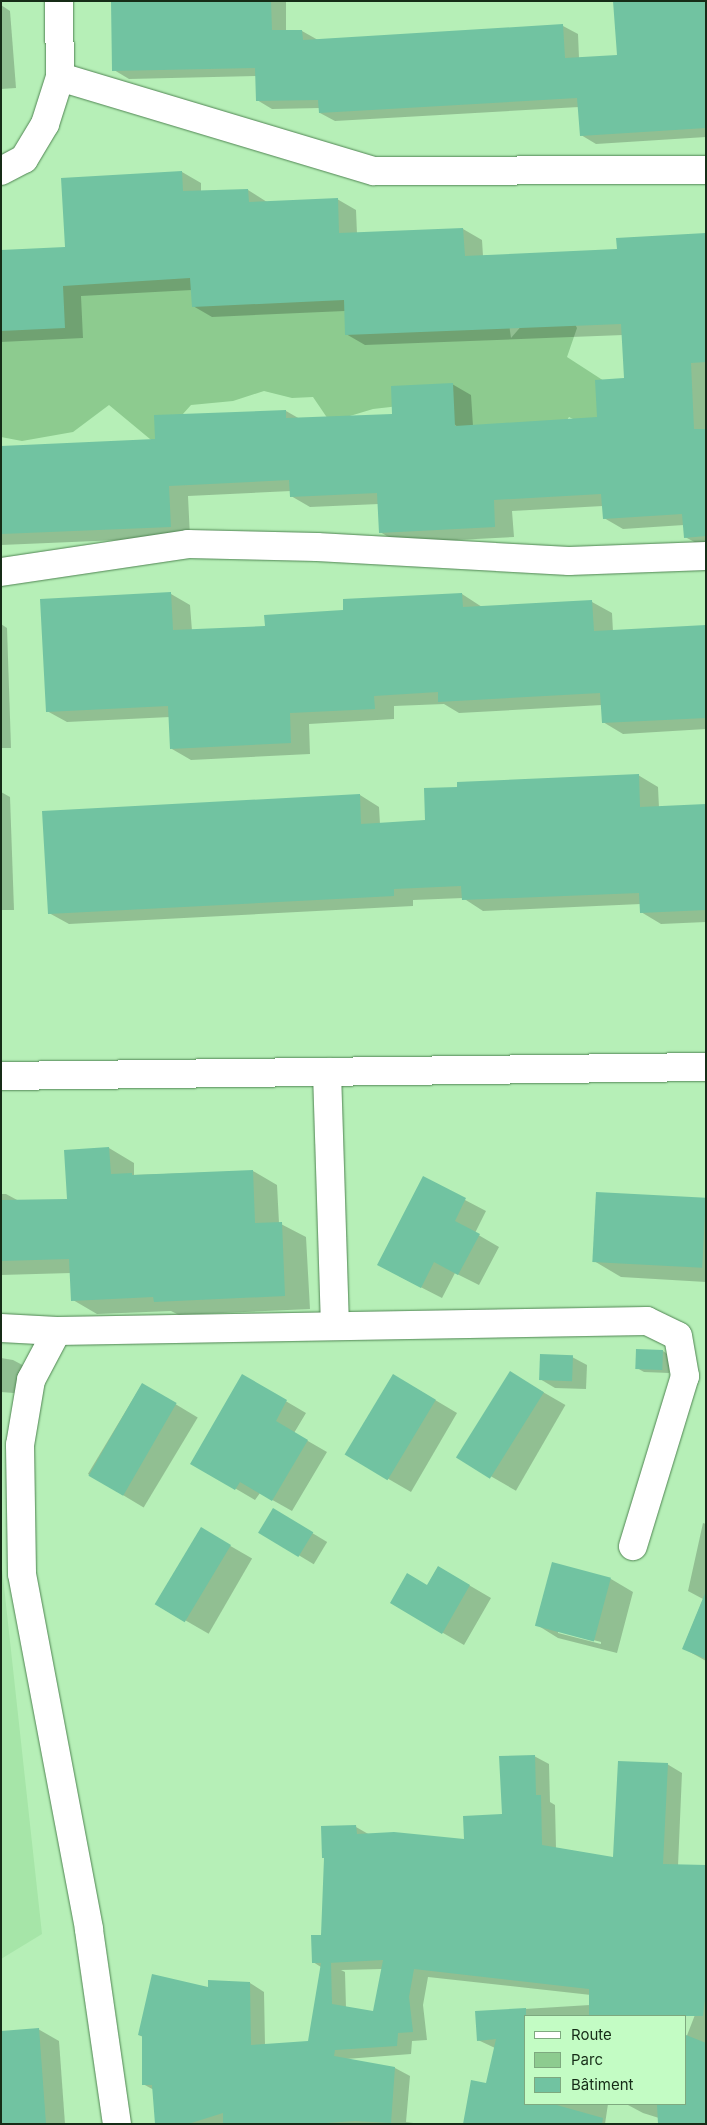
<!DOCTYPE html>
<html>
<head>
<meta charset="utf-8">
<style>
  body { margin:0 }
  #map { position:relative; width:707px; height:2125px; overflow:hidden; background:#b6efb7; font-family:Inter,sans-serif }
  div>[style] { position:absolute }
  .built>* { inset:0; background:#a6e5a8 }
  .green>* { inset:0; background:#8dcb8f }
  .shadow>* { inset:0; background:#0003; transform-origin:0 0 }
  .building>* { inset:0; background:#71c3a1; transform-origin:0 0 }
  .roads { filter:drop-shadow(0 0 1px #508553) drop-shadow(0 0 1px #508553) }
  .minor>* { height:28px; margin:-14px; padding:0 14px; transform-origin:14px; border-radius:14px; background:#fff }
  span { translate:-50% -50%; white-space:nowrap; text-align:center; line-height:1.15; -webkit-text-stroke:5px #c3fcc4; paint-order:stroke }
  .frame { position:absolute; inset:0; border:2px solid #162c17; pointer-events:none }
  .legend { position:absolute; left:524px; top:2015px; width:162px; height:90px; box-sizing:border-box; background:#c3fcc4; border:1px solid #7ea97f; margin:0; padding:6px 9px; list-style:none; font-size:15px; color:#162c17 }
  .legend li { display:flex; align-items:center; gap:10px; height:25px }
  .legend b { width:25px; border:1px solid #7ea97f }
</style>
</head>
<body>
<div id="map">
  <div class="built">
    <i style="clip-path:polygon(1px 1559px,42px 1934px,1px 1959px)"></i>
  </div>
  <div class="green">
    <i style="clip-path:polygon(87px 254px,506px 303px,511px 338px,536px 309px,562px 300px,577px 328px,567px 357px,618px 390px,597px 431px,569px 417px,550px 447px,473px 440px,453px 423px,443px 401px,373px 409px,330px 422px,313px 397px,292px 398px,264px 391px,233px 401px,191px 405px,156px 444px,109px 405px,73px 432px,22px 441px,1px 437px,1px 281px)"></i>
  </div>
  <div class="shadow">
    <i style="clip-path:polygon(113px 1px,286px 1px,286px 31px,302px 31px,318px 40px,563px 26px,578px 34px,579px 58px,618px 56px,706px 1px,706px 137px,596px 144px,581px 135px,579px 107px,335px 121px,320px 113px,320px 108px,272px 109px,257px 100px,256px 76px,129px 79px,114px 70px)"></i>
    <i style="clip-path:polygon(1px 5px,10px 11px,16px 88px,1px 89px)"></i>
    <i style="clip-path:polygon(182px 172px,201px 183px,201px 191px,248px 190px,267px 202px,337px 199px,356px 210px,357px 234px,463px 229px,482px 240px,483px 256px,618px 250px,706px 234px,706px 548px,685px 537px,684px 525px,623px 529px,604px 518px,603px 506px,512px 511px,514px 537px,399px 543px,380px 532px,379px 504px,310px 507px,291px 496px,291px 491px,188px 496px,190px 537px,1px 545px,1px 447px,157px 440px,286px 411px,300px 419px,394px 415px,452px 384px,471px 395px,473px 426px,598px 418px,626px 379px,623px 335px,365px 345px,346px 334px,345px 311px,212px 317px,193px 306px,192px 290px,81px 296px,83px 338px,1px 342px,1px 252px,66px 248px,62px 179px)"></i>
    <i style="clip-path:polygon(171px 594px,190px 605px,192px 631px,266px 627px,345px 612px,462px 594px,482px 607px,592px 602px,612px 613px,613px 632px,706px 626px,706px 729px,623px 734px,603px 722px,602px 705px,459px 713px,444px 704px,394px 706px,394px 719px,309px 724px,310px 754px,191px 760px,172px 749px,170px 717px,67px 722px,47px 711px)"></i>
    <i style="clip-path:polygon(1px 624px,7px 628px,11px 748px,1px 748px)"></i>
    <i style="clip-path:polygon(638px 775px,658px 787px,659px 808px,706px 806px,706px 922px,661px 924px,641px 912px,641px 904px,483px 911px,463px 898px,413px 900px,413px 906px,69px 924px,49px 913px,360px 795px,379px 807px,380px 824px,427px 821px)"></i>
    <i style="clip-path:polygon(1px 792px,10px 797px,14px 910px,1px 910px)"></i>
    <i style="clip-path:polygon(109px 1148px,134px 1163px,134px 1175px,253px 1171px,277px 1185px,279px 1223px,306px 1237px,310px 1309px,179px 1315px,171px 1311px,97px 1314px,73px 1300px,71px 1273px,1px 1275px,1px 1194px,6px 1194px,19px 1201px,68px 1200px,66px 1151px)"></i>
    <i style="clip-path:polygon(423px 1178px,486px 1211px,475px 1233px,499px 1247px,479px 1285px,455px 1273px,442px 1298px,399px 1276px)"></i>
    <i style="clip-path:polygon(706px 1200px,706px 1282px,621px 1277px,594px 1261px)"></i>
    <i style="clip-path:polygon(663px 1351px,670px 1356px,669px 1373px,644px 1372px,637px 1368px)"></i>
    <i style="clip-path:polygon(572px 1357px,587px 1365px,586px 1389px,555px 1388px,540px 1379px)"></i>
    <i style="clip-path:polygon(1px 1358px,13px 1360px,28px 1368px,26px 1394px,1px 1392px)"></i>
    <i style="left:510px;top:1373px;width:64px;height:99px;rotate:30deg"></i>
    <i style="clip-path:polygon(243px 1376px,306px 1413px,294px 1433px,327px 1452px,292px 1511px,260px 1493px,255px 1500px,192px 1463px)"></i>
    <i style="left:142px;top:1384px;width:65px;height:105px;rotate:31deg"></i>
    <i style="clip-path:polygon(415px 1388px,457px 1413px,411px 1492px,347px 1455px)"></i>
    <i style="left:274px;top:1510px;width:62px;height:26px;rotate:31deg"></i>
    <i style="clip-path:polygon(703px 1523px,706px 1524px,706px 1661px,683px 1648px,703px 1599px,688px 1591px)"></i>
    <i style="left:201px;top:1529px;width:59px;height:87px;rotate:30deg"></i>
    <i style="clip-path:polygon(evenodd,553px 1564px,611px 1579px,633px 1592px,617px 1653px,558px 1638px,537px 1625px,553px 1564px,558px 1631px,601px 1642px,601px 1644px,558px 1633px,558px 1631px)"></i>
    <i style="clip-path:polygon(438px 1567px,491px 1598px,464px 1645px,391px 1603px,427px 1586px)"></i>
    <i style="clip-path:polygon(evenodd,534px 1756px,549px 1764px,550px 1802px,555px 1805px,556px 1848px,614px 1858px,667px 1764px,682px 1773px,678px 1866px,706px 1934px,706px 2124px,659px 2118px,643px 2113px,628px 2105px,686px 2104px,686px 2038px,698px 2007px,652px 1992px,645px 2016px,526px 2016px,526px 2104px,608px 2104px,605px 2124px,464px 2124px,487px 2085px,495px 2048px,478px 2040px,476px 2012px,590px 2005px,591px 1995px,428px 1977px,423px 2005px,427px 2040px,412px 2041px,411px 2054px,346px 2059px,395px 2068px,410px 2076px,406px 2122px,421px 2124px,156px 2124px,154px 2090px,143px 2084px,143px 2037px,139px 2035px,209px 1988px,250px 1983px,264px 1992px,265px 2045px,309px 2042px,321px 1967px,313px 1962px,356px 1827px,370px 1835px,465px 1840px,503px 1816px,534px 1756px,383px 1969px,374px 2012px,346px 2008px,345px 1972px,341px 1970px,383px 1969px)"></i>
    <i style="clip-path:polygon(38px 2029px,59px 2041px,65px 2124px,1px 2124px)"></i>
  </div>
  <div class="building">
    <i style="clip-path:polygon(111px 1px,271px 1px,272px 30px,302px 30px,303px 40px,563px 24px,565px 58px,617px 55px,613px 1px,706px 1px,706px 128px,580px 136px,577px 98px,319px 113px,318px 100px,256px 101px,255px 68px,112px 71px)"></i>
    <i style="clip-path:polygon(182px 171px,183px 191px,248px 189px,249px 202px,338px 198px,339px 233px,463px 228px,465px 256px,617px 249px,616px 238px,706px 233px,706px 362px,691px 363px,694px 429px,706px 429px,706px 536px,684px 538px,682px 514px,603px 519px,601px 494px,494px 500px,495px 527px,379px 533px,377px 493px,290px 497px,289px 480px,169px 486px,171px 527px,1px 534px,1px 446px,155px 439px,154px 415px,286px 410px,286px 418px,392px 414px,391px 386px,453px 383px,455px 426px,597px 417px,595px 380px,624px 378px,621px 324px,345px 335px,344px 300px,192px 307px,190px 278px,63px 286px,65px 328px,1px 331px,1px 250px,65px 247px,61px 178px)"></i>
    <i style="clip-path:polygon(171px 592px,173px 630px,265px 626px,264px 615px,343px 610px,343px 599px,462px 593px,463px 607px,592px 600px,594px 631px,706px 625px,706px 718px,602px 723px,600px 693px,438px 702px,438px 692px,374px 696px,375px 709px,290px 713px,291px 743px,170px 749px,168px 706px,46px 712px,40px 599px)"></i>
    <i style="clip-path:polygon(639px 774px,640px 807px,706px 804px,706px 910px,640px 913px,639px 893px,462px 900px,461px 886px,394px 889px,394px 896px,48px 914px,42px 811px,360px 794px,361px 824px,425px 820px,424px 788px,457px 787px,457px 782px)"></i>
    <i style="clip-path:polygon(109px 1147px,111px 1174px,132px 1173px,132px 1175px,253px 1170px,255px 1223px,282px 1222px,285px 1296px,154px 1302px,153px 1297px,71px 1301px,69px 1259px,1px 1261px,1px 1200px,67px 1199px,64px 1150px)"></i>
    <i style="clip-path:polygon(423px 1176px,466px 1198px,455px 1221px,480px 1234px,458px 1275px,434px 1262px,421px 1288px,377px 1265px)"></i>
    <i style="left:596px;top:1192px;width:110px;height:70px;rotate:3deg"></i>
    <i style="left:636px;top:1349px;width:27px;height:20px;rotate:2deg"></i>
    <i style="left:540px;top:1354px;width:33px;height:26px;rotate:2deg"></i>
    <i style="left:510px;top:1371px;width:40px;height:102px;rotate:32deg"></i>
    <i style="clip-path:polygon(242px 1374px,287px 1400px,276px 1421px,308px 1440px,272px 1501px,240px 1482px,235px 1490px,190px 1464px)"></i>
    <i style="left:393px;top:1374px;width:50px;height:94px;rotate:31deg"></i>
    <i style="left:142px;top:1383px;width:40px;height:107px;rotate:30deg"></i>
    <i style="left:273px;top:1508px;width:47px;height:29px;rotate:31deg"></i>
    <i style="left:201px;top:1527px;width:35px;height:90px;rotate:31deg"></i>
    <i style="left:552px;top:1562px;width:61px;height:66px;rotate:15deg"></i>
    <i style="clip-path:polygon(438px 1566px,470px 1585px,442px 1634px,390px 1603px,407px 1573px,427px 1585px)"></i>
    <i style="clip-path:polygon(706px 1591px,706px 1659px,682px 1649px)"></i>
    <i style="clip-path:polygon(evenodd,535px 1755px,536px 1795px,541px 1795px,542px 1845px,613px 1857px,618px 1761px,668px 1763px,663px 1864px,706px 1865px,706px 1992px,703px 2016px,589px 2016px,589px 1989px,414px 1969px,409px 1997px,413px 2032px,398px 2033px,397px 2046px,335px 2050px,334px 2056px,395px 2067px,391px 2123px,355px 2121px,311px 2124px,223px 2124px,223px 2113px,188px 2124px,155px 2124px,152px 2085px,142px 2085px,142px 2036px,138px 2035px,152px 1974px,208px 1987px,208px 1980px,250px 1982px,251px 2045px,308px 2041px,321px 1963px,312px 1963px,311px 1935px,321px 1935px,324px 1858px,322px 1858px,321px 1826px,356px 1825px,357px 1834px,394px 1832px,464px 1839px,463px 1816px,502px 1814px,499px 1756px,535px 1755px,383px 1960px,373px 2011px,332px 2004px,331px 1963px,328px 1963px,383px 1960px)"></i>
    <i style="clip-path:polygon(526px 2008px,526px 2104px,553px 2104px,603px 2118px,602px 2124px,463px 2124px,471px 2080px,486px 2083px,496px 2039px,477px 2041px,475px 2011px)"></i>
    <i style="clip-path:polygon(39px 2028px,46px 2124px,1px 2124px,1px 2031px)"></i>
    <i style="clip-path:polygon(686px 2035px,706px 2043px,706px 2124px,658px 2124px,657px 2104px,686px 2104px)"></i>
  </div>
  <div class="roads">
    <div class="minor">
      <i style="left:60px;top:77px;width:328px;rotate:16.7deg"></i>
      <i style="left:374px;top:171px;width:332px;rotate:-0.2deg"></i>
      <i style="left:1px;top:171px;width:26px;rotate:-28deg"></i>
      <i style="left:24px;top:159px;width:41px;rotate:-59deg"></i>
      <i style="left:45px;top:124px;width:49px;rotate:-72.3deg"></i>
      <i style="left:60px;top:77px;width:76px;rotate:-90.8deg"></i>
      <i style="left:1px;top:572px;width:189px;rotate:-8.5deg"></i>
      <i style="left:188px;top:544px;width:129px;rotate:1.3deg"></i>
      <i style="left:317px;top:547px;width:252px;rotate:3.2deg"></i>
      <i style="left:569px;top:561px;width:137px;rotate:-2.1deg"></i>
      <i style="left:327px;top:1072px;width:254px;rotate:88.2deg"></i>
      <i style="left:1px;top:1076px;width:705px;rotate:-0.73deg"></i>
      <i style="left:1px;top:1328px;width:56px;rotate:3.1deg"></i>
      <i style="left:57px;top:1331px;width:590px;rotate:-0.97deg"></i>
      <i style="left:647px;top:1321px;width:34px;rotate:26deg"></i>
      <i style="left:678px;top:1336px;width:41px;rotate:80.1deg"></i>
      <i style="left:685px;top:1376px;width:178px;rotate:107deg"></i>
      <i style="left:57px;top:1331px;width:55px;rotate:118deg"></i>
      <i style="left:31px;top:1380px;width:66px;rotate:99.6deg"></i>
      <i style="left:20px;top:1445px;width:129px;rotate:89.1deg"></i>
      <i style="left:22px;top:1574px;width:362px;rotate:79.3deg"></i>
      <i style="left:89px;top:1930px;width:196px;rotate:81.8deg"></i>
    </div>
  </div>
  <div class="frame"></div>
  <ul class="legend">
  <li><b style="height:6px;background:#fff"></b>Route</li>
  <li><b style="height:14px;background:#8dcb8f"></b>Parc</li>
  <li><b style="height:14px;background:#71c3a1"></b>Bâtiment</li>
  </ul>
</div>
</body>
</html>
